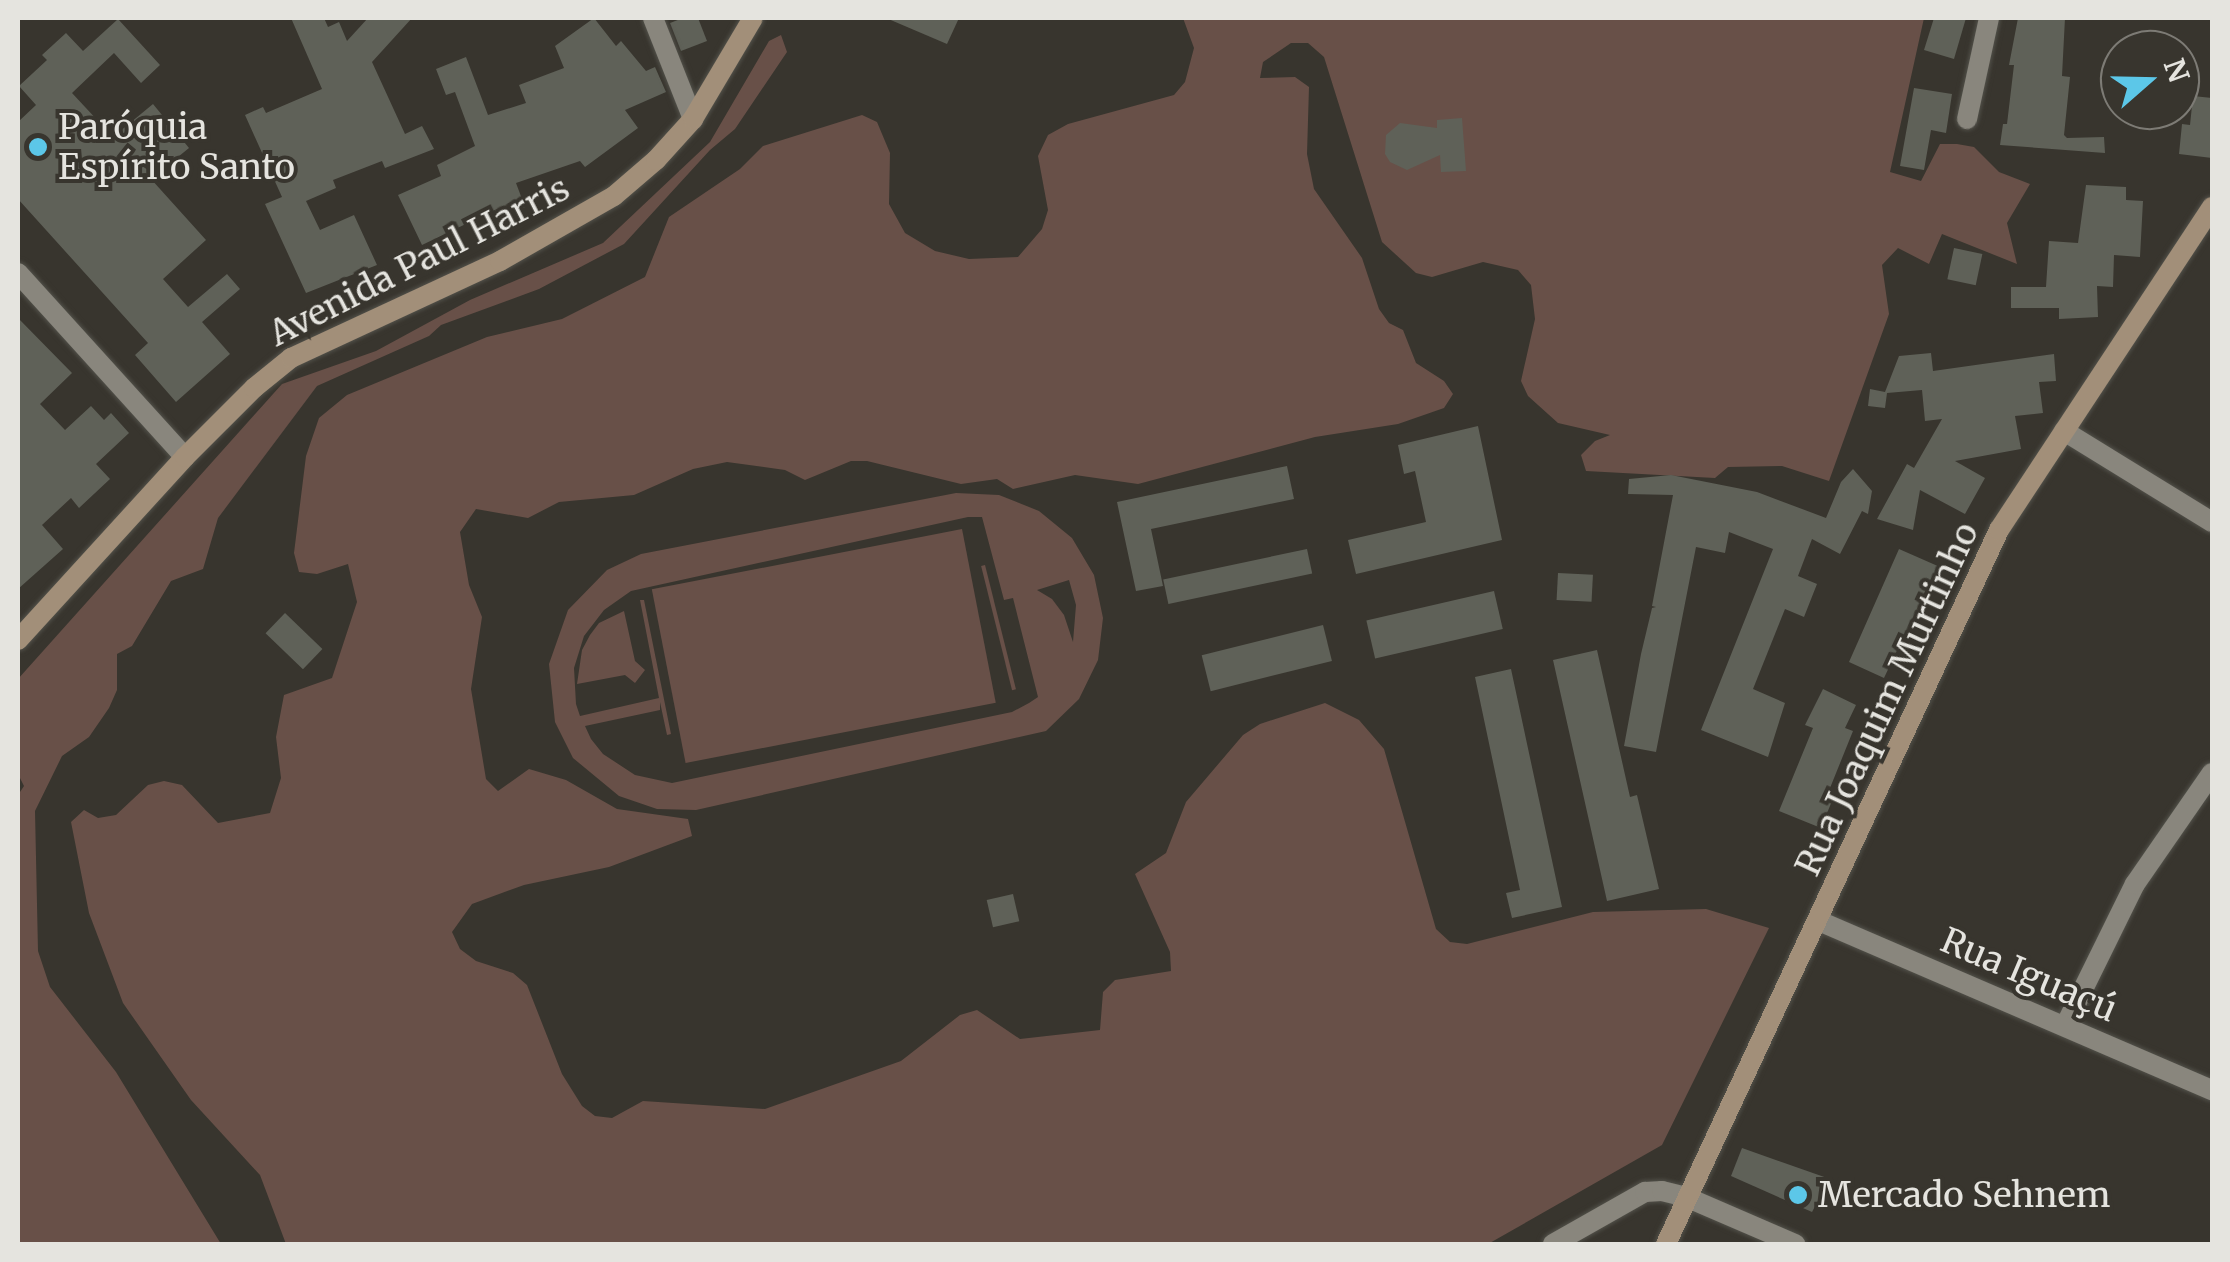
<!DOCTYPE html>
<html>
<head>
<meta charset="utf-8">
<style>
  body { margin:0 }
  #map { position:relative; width:2230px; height:1262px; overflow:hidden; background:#38352e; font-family:Merriweather,serif }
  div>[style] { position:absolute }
  .green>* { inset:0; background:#685048; transform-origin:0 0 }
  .building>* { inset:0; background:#5f6158; transform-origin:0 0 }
  .roads { filter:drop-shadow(0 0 2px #52514a) drop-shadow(0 0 2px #52514a) }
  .minor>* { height:20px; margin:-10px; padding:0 10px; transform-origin:10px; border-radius:10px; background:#89867d }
  .tertiary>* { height:20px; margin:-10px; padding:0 10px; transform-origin:10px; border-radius:10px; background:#89867d }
  .secondary>* { height:20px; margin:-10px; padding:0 10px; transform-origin:10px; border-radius:10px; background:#a28f79 }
  .dots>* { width:28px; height:28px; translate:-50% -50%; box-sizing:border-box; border:5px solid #38352e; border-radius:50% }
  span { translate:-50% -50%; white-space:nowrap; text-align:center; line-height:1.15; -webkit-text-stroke:8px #38352e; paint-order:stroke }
  .poi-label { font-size:35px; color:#e5e4df }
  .left { translate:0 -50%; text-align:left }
  .street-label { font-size:35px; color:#e5e4df }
  .frame { position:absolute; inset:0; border:20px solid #e5e4df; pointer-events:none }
  .north { position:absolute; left:2100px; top:30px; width:100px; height:100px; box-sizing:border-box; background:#38352e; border:2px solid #7d7b75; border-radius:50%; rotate:70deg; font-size:28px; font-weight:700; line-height:40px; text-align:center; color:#e5e4df }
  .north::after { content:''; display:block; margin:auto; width:35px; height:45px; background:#5cc7e8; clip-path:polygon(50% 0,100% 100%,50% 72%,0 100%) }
</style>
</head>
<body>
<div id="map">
  <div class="green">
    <i style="clip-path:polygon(1183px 18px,1924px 18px,1890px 172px,1921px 181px,1940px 144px,1957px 144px,1974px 147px,1999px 172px,2030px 184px,2007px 223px,2017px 264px,1942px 234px,1929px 264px,1898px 248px,1882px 265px,1889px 314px,1829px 481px,1782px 466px,1728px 467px,1715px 478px,1586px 471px,1581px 455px,1595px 441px,1610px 435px,1558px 423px,1528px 396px,1521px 381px,1535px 319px,1531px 285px,1518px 270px,1483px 262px,1432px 277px,1416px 273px,1382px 242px,1324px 57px,1308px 43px,1291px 43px,1263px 62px,1260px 78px,1295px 77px,1309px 87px,1307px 154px,1314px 189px,1362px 258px,1379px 309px,1389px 323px,1403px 330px,1416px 363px,1444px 381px,1453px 394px,1444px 408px,1398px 424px,1315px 437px,1138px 484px,1075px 475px,1013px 489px,997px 479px,961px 484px,867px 461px,851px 461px,805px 480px,785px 470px,727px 462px,693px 469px,634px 495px,559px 502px,528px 518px,476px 509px,460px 532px,469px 585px,482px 617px,471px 689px,486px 779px,498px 791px,529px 769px,566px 780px,617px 809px,688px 819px,692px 836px,609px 867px,524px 885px,472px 904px,452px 932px,460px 949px,476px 961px,513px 973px,527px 985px,562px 1074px,582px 1106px,595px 1116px,612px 1118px,643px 1101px,765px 1109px,901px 1061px,960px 1015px,977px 1010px,1020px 1039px,1100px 1030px,1103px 992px,1115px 980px,1171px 971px,1170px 952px,1135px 874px,1166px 853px,1186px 802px,1243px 735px,1260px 724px,1325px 703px,1359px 720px,1384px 749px,1436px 929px,1450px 942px,1467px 944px,1593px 912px,1706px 909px,1769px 928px,1662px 1145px,1488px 1244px,286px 1244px,260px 1175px,191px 1100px,123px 1003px,89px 913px,71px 822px,84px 810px,98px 818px,116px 815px,148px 785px,164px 781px,182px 785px,218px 823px,270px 813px,281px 778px,276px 737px,284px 695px,332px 678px,357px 602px,348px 564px,317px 574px,299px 572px,294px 553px,306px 456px,319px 418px,347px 395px,487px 337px,562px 319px,645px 277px,669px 217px,740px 169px,763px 146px,862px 115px,877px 122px,890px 153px,889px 204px,905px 233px,935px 251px,969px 259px,1018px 257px,1042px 229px,1048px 210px,1038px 156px,1048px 135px,1068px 124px,1174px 95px,1185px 82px,1194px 48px)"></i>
    <i style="clip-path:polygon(781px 35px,787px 52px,735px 129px,710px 150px,624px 244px,539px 289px,441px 325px,429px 336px,317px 386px,218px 518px,203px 569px,171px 581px,132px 646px,117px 654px,117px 690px,109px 708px,89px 737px,62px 756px,35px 811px,38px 951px,50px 987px,116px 1072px,221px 1244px,18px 1244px,18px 795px,24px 786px,18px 774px,18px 679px,282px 384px,376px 351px,470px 300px,603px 243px,710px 142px,769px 41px)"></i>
    <i style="clip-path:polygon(evenodd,956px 493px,999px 495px,1039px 511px,1072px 538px,1094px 575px,1103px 618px,1098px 660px,1079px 699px,1046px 731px,696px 810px,657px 809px,619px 796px,573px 758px,555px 722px,549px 664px,568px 610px,607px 570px,641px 554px,956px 493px,968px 517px,982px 517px,1004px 600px,1013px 598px,1038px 697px,1029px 703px,1012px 712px,672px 783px,635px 775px,603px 754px,591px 739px,585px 726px,660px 710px,660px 702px,667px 735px,671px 734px,644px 600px,640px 600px,659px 698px,580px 716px,576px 704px,574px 668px,584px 636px,604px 610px,631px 591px,968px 517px,956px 493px,1069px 580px,1076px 605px,1073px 642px,1064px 615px,1052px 599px,1037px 590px,1069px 580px)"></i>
    <i style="left:962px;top:529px;width:177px;height:316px;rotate:79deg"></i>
    <i style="left:985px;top:565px;width:128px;height:4px;rotate:76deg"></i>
    <i style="clip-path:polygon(624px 611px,635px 661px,645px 670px,635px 683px,625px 675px,577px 684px,582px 650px,590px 635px,599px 623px)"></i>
  </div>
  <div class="building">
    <i style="clip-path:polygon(291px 18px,324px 18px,328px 27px,339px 22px,347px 41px,368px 18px,412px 18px,372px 62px,405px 134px,422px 126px,434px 149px,385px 168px,382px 161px,333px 180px,336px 188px,306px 201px,320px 230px,354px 215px,377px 265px,306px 293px,265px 204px,282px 197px,245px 115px,263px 107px,266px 113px,322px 89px)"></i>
    <i style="clip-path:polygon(594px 18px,616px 46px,621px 41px,646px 71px,655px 67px,666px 92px,625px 110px,638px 128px,585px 167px,580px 161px,516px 183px,525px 207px,497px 218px,495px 210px,422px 245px,398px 195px,441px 176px,437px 165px,475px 146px,455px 92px,446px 95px,436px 69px,466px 57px,488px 115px,526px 103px,519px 85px,564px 68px,555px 46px)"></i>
    <i style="clip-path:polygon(683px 18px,698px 18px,707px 41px,681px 51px,670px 23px)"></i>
    <i style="clip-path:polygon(886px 18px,959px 18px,947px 44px)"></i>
    <i style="clip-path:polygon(1934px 18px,1966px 18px,1954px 59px,1924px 50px)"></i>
    <i style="clip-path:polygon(2018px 18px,2065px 18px,2062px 76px,2070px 77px,2064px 135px,2067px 138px,2104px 137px,2105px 153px,2000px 145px,2003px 124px,2007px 124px,2014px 65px,2009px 65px)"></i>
    <i style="clip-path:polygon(118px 19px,160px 65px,141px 83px,114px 53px,72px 93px,113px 137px,153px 104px,189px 148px,151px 179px,206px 240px,163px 279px,188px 307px,227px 274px,240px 289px,202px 322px,230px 354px,176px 402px,135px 355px,148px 343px,18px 199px,18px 122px,36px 105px,19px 86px,47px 60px,42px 55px,66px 33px,83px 51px)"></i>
    <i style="clip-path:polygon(1914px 88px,1952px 94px,1946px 133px,1931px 130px,1924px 170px,1900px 166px)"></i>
    <i style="clip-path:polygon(2193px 96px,2212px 98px,2212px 158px,2179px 154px,2182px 124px,2190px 125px)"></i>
    <i style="clip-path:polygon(1462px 118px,1466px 171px,1441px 172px,1440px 155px,1407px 170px,1390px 162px,1385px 154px,1386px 135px,1400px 123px,1437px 128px,1437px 120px)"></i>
    <i style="clip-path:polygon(2086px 185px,2126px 187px,2126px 200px,2143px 201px,2140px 257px,2114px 255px,2113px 287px,2097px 286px,2098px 317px,2059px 319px,2059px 308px,2011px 308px,2011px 287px,2046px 287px,2049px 241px,2078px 243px)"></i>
    <i style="left:1954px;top:248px;width:29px;height:32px;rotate:12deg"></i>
    <i style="clip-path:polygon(18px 318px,72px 373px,40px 404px,65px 430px,91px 406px,104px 420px,111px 413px,129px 433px,96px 464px,110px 479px,79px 508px,71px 498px,42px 525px,63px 549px,18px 589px)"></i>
    <i style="clip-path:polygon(1931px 353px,1933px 371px,2054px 354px,2056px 381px,2039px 382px,2043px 413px,2015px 416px,2021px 449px,1955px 461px,1985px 478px,1965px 514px,1920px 490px,1913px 530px,1877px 519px,1907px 464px,1914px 468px,1942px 419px,1925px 421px,1922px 390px,1887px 393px,1885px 408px,1868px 406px,1870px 389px,1885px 392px,1899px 356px)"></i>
    <i style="clip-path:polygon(1478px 426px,1502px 540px,1356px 574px,1348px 540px,1426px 522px,1415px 471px,1404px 474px,1398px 445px)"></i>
    <i style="clip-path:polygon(1287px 466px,1294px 499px,1151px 529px,1163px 586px,1136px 591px,1117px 502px)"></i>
    <i style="clip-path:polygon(1853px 469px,1872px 491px,1868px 514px,1862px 511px,1840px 554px,1812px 539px,1798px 576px,1817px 584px,1804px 617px,1785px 609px,1753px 689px,1785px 703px,1768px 757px,1701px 730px,1773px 549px,1729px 532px,1725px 553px,1696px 547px,1656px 752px,1624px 746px,1641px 654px,1652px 608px,1656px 607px,1652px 606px,1673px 495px,1628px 494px,1629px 479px,1671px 475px,1757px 492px,1826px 518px,1841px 482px)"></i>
    <i style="left:1307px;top:549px;width:25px;height:147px;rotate:78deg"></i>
    <i style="clip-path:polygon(1899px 549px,1940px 567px,1905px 647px,1900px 644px,1884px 678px,1849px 662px)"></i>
    <i style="left:1558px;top:573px;width:35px;height:27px;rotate:3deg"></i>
    <i style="left:1494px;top:591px;width:39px;height:131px;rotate:77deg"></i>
    <i style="left:285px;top:613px;width:52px;height:28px;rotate:44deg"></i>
    <i style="left:1323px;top:625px;width:37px;height:125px;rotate:76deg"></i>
    <i style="clip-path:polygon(1597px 650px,1630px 797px,1637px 795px,1659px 889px,1607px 901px,1553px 660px)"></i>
    <i style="clip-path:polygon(1511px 669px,1562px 907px,1512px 918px,1506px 893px,1520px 890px,1475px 677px)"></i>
    <i style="clip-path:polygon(1823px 689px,1856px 705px,1845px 728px,1853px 731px,1828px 793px,1834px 796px,1821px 828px,1779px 811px,1813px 728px,1805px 725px)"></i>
    <i style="left:1013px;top:894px;width:28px;height:27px;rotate:77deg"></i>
    <i style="clip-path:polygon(1742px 1148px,1830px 1179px,1812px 1212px,1731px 1176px)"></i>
  </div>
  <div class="roads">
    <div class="minor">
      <i style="left:653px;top:18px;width:109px;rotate:68.4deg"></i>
      <i style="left:1967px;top:119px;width:103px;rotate:-77.7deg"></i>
      <i style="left:18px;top:273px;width:248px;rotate:47.8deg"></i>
      <i style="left:2064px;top:431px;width:174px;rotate:31.6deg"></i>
      <i style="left:2065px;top:1026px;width:158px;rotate:-63.8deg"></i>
      <i style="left:2135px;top:884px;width:135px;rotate:-55.3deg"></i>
      <i style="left:1686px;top:1197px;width:119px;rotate:23.3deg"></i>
    </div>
    <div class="tertiary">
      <i style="left:1819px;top:921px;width:428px;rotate:23.3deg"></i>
      <i style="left:1553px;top:1244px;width:106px;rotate:-29.5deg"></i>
      <i style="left:1645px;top:1192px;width:17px;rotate:-3deg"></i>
      <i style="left:1662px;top:1191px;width:25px;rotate:14deg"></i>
    </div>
    <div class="secondary">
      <i style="left:18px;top:640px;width:248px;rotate:-47.6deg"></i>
      <i style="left:185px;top:457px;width:98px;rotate:-45deg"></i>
      <i style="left:254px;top:388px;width:48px;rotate:-39deg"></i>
      <i style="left:291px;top:358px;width:230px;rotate:-24.9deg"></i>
      <i style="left:500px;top:261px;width:131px;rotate:-29.7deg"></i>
      <i style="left:614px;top:196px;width:55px;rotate:-40.6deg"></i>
      <i style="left:656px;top:160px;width:55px;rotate:-47.9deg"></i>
      <i style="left:693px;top:119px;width:117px;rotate:-59.3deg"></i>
      <i style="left:1666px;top:1244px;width:788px;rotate:-65deg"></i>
      <i style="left:1999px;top:530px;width:387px;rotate:-56.6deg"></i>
    </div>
  </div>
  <div class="dots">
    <i style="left:38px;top:147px;background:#5cc7e8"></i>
    <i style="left:1798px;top:1195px;background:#5cc7e8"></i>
  </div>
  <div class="poi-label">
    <span class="left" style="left:58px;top:147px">Paróquia<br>Espírito Santo</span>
    <span class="left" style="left:1818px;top:1195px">Mercado Sehnem</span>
  </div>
  <div class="street-label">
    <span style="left:419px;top:261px;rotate:-27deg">Avenida Paul Harris</span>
    <span style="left:1887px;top:699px;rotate:-65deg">Rua Joaquim Murtinho</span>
    <span style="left:2029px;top:975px;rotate:23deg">Rua Iguaçú</span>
  </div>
  <div class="frame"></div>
  <div class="north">N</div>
</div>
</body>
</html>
